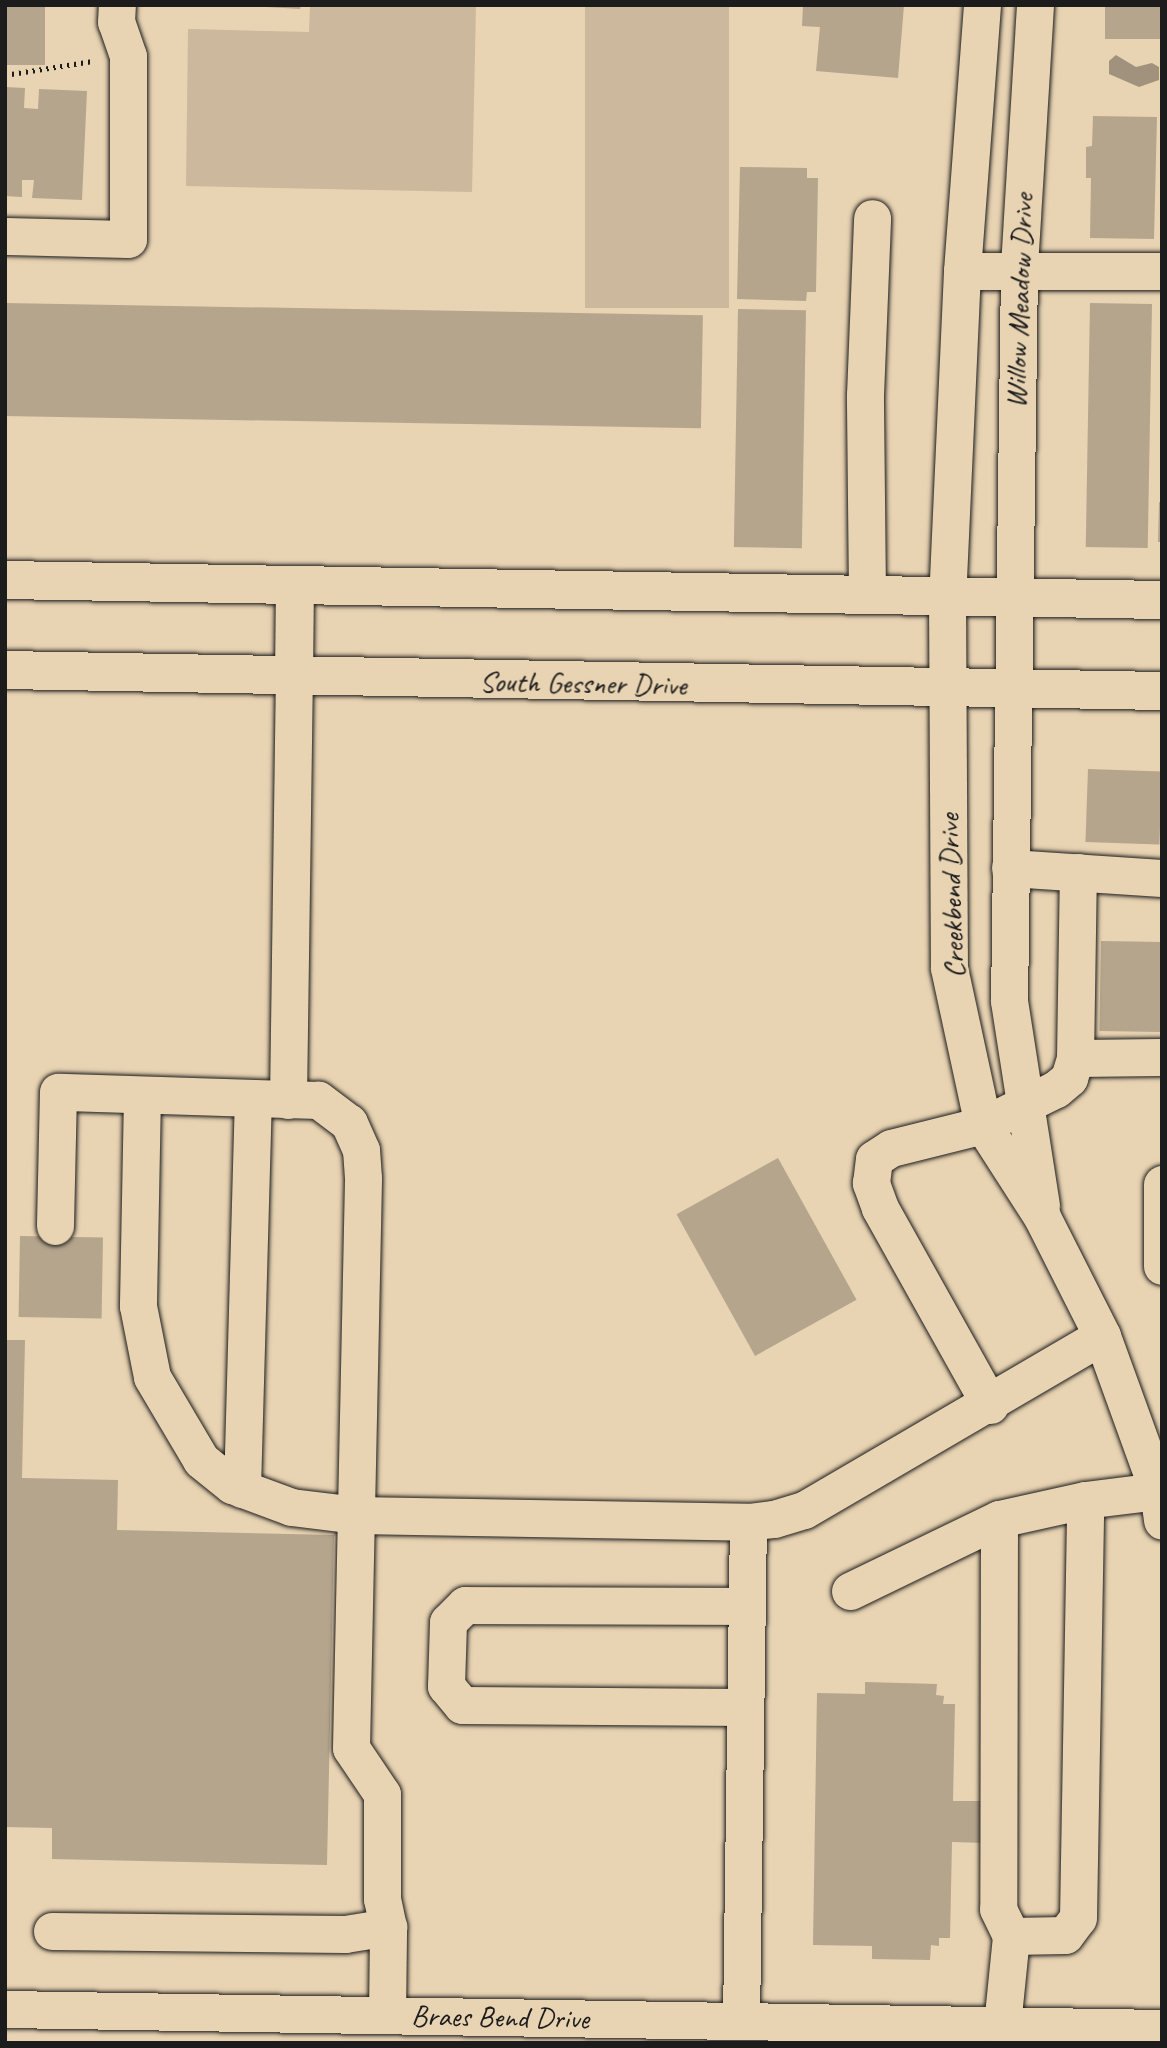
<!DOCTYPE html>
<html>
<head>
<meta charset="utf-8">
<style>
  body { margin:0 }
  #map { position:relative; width:1167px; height:2048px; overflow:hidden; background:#e8d3b2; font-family:Caveat,sans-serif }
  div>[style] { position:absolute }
  .green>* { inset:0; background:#cbb89d; transform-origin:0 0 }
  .water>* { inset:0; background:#a0927d }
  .building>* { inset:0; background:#b5a58d; transform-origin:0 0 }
  .path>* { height:4.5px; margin-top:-2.25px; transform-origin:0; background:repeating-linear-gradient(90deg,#1c1c1c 0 2px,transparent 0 7px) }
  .roads { filter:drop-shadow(0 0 2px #1c1c1c) drop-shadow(0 0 2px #1c1c1c) }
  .minor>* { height:37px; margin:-18.5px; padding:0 18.5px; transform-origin:18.5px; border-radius:18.5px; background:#e8d3b2 }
  .major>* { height:38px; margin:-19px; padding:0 19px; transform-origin:19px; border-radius:19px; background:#e8d3b2 }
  span { translate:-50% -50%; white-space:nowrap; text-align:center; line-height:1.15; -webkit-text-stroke:6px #e8d3b2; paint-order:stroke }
  .street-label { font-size:30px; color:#1c1c1c }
  .frame { position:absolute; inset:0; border:7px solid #1c1c1c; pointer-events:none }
</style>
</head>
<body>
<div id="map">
  <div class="green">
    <i style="clip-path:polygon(310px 5px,476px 5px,472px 192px,186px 186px,188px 29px,309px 32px)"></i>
    <i style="left:585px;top:5px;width:144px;height:303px"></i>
  </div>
  <div class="water">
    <i style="clip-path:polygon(1116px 55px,1136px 67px,1152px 63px,1159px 67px,1159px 80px,1139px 87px,1109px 74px,1109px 61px)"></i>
  </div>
  <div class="building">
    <i style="left:5px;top:5px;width:40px;height:60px"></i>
    <i style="clip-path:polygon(267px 5px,301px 5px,300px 9px,267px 7px)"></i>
    <i style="clip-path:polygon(803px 5px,904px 5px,898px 78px,816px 71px,820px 27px,802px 26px)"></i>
    <i style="left:1105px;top:5px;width:57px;height:34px"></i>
    <i style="clip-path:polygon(5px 87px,25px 88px,24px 108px,38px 109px,39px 89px,87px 91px,82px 200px,32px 198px,34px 180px,22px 180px,22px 197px,5px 196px)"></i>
    <i style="clip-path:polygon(1093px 116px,1157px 117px,1154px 239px,1090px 238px,1091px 178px,1086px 178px,1086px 147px,1092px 146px)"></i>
    <i style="clip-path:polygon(740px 167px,807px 168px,807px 178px,818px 178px,816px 292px,807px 292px,806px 301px,737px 299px)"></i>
    <i style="left:5px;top:303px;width:698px;height:113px;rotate:1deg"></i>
    <i style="left:1090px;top:303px;width:62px;height:244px;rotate:1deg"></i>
    <i style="left:738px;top:309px;width:68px;height:238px;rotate:1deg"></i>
    <i style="clip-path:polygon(1159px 502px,1162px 502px,1162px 542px,1158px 542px)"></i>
    <i style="left:1088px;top:769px;width:74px;height:73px;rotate:2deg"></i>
    <i style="left:1101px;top:941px;width:61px;height:90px;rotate:1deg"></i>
    <i style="left:778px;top:1158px;width:162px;height:116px;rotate:61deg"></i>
    <i style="left:20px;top:1236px;width:83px;height:81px;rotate:1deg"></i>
    <i style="clip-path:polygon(5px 1340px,25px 1340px,22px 1478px,118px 1480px,117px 1530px,334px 1535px,327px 1865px,52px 1859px,52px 1828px,5px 1827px)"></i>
    <i style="clip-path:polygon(865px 1682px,937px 1684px,936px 1695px,944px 1696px,943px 1704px,955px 1704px,953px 1801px,987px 1801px,986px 1843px,952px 1842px,950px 1938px,939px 1938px,939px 1946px,931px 1945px,930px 1960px,872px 1959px,872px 1946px,813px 1945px,817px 1693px,865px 1694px)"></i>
  </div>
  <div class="path">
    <i style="left:5px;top:75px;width:89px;rotate:-9deg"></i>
  </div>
  <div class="roads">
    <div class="minor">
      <i style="left:982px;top:5px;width:267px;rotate:94.3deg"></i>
      <i style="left:962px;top:271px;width:325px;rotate:92.6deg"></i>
      <i style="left:947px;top:596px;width:372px;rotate:89.7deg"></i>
      <i style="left:949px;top:968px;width:161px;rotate:77.8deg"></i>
      <i style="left:983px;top:1125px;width:109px;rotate:57.3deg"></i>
      <i style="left:1042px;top:1217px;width:133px;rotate:63.2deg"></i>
      <i style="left:1102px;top:1336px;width:165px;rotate:70.1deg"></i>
      <i style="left:1158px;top:1491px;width:30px;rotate:82deg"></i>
      <i style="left:1035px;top:5px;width:264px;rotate:93.5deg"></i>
      <i style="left:1019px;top:269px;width:732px;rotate:90.78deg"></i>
      <i style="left:1009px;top:1001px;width:207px;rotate:81.1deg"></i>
      <i style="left:5px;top:236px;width:123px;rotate:1.4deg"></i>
      <i style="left:128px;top:239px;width:183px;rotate:-90deg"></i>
      <i style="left:128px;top:56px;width:36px;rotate:-109deg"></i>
      <i style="left:116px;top:22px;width:17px;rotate:-87deg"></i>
      <i style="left:962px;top:271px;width:200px"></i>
      <i style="left:867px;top:595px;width:200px;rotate:-90.6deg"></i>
      <i style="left:865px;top:395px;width:177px;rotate:-87.7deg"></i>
      <i style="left:1010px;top:868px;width:152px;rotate:3.8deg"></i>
      <i style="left:1075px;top:1058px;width:87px;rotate:-0.7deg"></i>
      <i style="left:142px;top:1095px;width:211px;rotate:91.1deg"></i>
      <i style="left:138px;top:1306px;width:72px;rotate:78.8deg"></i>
      <i style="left:152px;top:1377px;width:96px;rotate:59.4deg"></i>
      <i style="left:201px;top:1460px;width:40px;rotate:39deg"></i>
      <i style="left:232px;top:1485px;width:63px;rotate:20.4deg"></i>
      <i style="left:291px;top:1507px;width:65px;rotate:7deg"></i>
      <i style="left:356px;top:1515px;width:392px;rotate:1deg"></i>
      <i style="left:748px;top:1522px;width:26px;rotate:-7deg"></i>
      <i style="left:774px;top:1519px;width:31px;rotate:-17deg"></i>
      <i style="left:804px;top:1510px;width:345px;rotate:-30.3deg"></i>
      <i style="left:288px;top:1100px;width:422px;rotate:-89.2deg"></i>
      <i style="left:1162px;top:1184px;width:82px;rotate:90deg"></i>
      <i style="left:990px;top:1405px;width:226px;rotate:-119.2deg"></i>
      <i style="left:880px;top:1208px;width:27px;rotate:-110deg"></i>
      <i style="left:871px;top:1183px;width:24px;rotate:-83deg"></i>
      <i style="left:874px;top:1159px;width:20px;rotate:-33deg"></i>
      <i style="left:891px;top:1148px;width:95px;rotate:-14deg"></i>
      <i style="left:983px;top:1125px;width:81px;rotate:-26.3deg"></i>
      <i style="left:1056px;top:1089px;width:17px;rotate:-40deg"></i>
      <i style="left:1069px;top:1078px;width:21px;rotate:-73deg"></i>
      <i style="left:1075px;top:1058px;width:186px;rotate:-89.1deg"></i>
      <i style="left:242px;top:1489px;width:390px;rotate:-88.4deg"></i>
      <i style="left:999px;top:1519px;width:390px;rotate:90.1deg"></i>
      <i style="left:998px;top:1909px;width:30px;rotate:64deg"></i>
      <i style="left:1011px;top:1936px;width:54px;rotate:-1.1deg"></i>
      <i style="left:1065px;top:1935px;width:21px;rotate:-53deg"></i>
      <i style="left:1078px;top:1918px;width:418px;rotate:-89deg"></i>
      <i style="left:850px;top:1591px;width:165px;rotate:-25.8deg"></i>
      <i style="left:999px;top:1519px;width:88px;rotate:-12.5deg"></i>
      <i style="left:1085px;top:1500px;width:74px;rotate:-7deg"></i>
      <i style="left:745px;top:1707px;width:283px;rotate:-179.6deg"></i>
      <i style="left:462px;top:1705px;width:25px;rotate:-130deg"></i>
      <i style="left:446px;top:1686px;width:64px;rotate:-88.2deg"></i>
      <i style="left:448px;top:1622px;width:24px;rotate:-45deg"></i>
      <i style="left:465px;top:1605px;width:281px;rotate:0.2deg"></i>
      <i style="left:52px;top:1931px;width:293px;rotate:0.6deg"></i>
      <i style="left:345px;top:1934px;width:44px;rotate:-9.2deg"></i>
      <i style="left:388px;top:1927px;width:29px;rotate:-102deg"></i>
      <i style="left:382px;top:1899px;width:105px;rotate:-90deg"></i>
      <i style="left:382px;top:1794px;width:55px;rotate:-124deg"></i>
      <i style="left:351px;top:1748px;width:570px;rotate:-88.79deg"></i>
      <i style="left:363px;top:1178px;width:28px;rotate:-94deg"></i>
      <i style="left:361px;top:1150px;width:30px;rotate:-114deg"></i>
      <i style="left:349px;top:1123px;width:39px;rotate:-143deg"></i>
      <i style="left:318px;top:1100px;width:260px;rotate:-178.2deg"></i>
      <i style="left:58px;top:1092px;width:134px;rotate:91.3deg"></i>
      <i style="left:5px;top:2009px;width:1157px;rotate:0.94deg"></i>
      <i style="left:387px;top:2015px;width:88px;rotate:-89.3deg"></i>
      <i style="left:741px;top:2021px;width:499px;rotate:-89.2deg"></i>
      <i style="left:1002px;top:2025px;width:89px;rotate:-84.2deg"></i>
    </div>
    <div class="major">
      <i style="left:5px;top:580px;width:1157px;rotate:0.99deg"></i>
      <i style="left:5px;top:670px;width:1157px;rotate:1.04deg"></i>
      <i style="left:294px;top:678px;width:93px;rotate:-89.4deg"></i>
    </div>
  </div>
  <div class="street-label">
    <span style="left:1019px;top:301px;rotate:-88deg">Willow Meadow Drive</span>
    <span style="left:583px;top:683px;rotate:1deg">South Gessner Drive</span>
    <span style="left:951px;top:896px;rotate:-92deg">Creekbend Drive</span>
    <span style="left:500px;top:2017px;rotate:1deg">Braes Bend Drive</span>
  </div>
  <div class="frame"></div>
</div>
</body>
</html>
